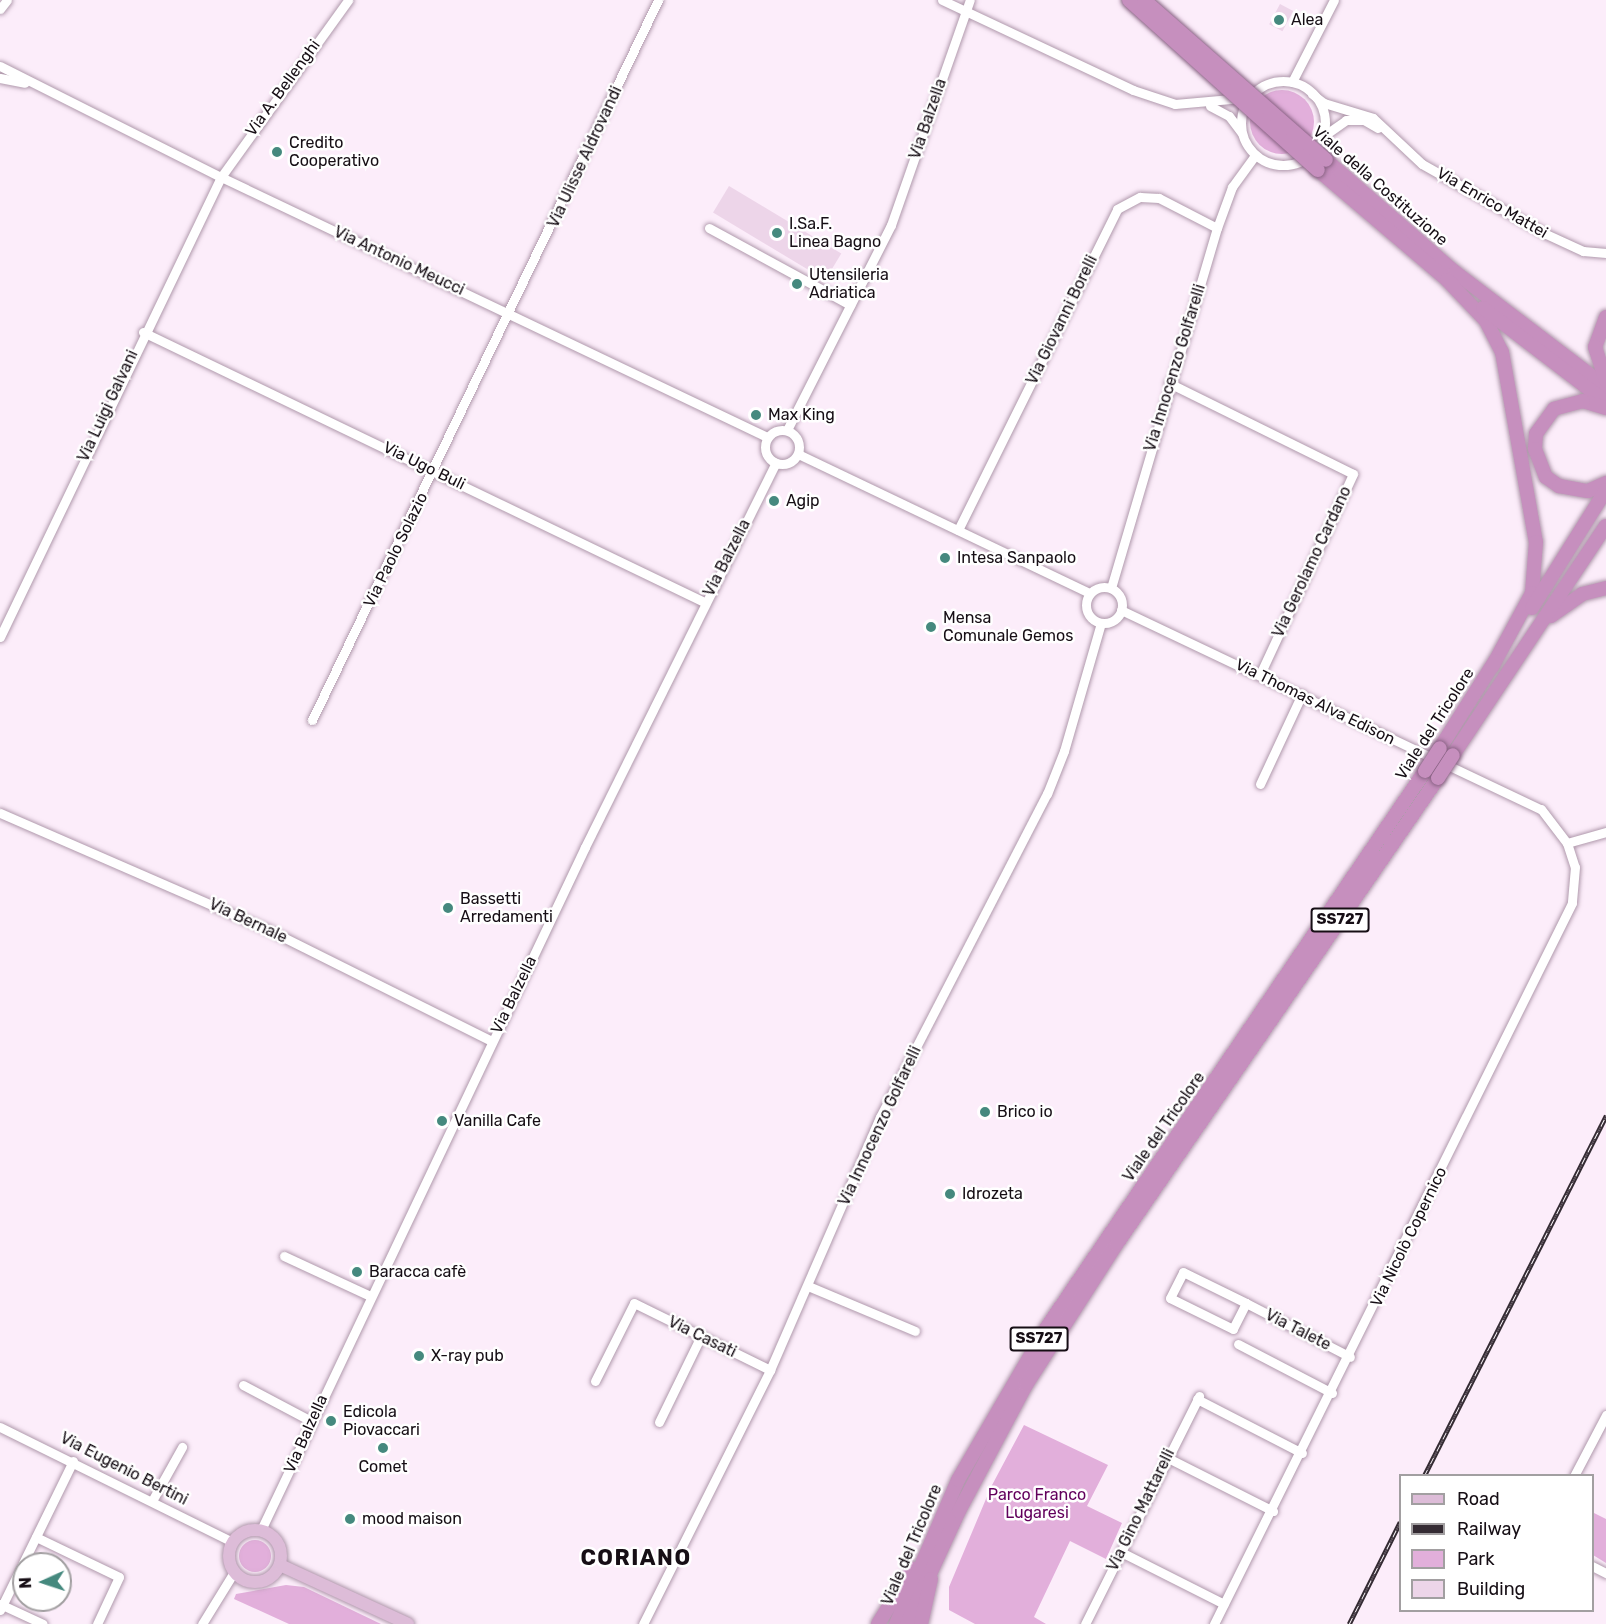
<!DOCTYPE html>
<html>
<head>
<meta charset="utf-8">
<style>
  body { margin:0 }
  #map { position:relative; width:1606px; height:1624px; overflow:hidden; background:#fcedfa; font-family:Rubik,sans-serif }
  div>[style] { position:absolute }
  .green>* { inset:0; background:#e2afdb }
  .round { border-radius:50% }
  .building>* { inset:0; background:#edd5e9; transform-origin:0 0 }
  .roads { filter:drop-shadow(0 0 2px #b099ac) drop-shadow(0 0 2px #b099ac) }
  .minor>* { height:9px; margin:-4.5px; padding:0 4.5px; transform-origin:4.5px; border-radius:4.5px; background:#fff }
  .minor>.ring { margin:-4.5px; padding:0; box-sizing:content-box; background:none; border:9px solid #fff; border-radius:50% }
  .major>* { height:12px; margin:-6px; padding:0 6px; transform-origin:6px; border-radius:6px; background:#ddbcd8 }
  .major>.ring { margin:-6px; padding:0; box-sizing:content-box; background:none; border:12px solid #ddbcd8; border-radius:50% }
  .highway>* { height:14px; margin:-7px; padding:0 7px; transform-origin:7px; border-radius:7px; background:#c68fbe }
  .rail>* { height:4.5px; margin-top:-2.25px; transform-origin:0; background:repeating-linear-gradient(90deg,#fff 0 7px,#342b33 0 14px); box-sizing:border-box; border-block:2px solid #342b33 }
  .bridges { filter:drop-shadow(0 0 2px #886283) drop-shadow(0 0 2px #886283) }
  .highway-bridge>* { height:14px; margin:-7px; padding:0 7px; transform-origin:7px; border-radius:7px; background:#c68fbe }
  .dots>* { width:16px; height:16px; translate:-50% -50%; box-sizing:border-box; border:3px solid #fff; border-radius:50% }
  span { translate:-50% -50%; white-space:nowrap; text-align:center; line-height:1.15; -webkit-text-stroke:5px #fff; paint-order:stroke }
  .shield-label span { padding:2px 4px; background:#fff; border:2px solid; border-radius:4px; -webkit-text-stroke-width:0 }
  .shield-label { font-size:15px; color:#160e15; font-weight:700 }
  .poi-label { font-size:16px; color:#160e15 }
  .left { translate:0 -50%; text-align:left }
  .street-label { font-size:16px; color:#160e15 }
  .park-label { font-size:16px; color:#62005c }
  .district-label { font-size:22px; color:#160e15; font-weight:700; letter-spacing:1.5px }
  .legend { position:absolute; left:1399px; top:1474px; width:195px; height:138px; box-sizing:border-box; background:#fff; border:2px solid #a29fa1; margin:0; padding:8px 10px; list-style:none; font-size:18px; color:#160e15 }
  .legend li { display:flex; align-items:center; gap:12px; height:30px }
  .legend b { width:30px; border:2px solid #a29fa1 }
  .north { position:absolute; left:12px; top:1552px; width:60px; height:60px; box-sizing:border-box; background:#fff; border:2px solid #a29fa1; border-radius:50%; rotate:267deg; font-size:16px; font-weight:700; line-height:24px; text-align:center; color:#160e15 }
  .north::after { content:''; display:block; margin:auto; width:21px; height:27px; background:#45897e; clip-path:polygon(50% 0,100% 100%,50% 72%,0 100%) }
</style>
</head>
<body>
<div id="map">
  <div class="green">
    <i class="round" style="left:1250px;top:90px;width:64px;height:64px"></i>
    <i style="clip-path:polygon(1024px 1425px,1108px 1465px,1087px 1506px,1122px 1523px,1106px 1559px,1070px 1541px,1034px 1617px,1046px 1624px,975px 1624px,949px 1610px,949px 1587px,991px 1487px)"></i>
    <i style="clip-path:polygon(1592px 1512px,1606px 1519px,1606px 1563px,1593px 1555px)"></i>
    <i class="round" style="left:239px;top:1540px;width:32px;height:32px"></i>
    <i style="clip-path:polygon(286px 1585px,304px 1587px,381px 1624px,289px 1624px,234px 1599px,236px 1594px)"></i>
  </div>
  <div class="building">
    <i style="left:1280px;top:4px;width:15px;height:23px;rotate:28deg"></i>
    <i style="left:729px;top:186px;width:131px;height:31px;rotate:31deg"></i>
  </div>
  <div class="roads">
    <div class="minor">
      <i style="left:942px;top:0;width:211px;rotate:25.2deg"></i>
      <i style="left:1133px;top:90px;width:44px;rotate:18.4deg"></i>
      <i style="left:1175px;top:104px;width:67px;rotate:-5.1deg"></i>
      <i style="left:0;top:9px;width:11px;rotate:-52deg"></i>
      <i style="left:0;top:66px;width:247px;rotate:26.7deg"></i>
      <i style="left:221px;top:177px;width:605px;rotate:25.46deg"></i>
      <i style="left:0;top:78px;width:25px;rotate:11deg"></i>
      <i class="ring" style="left:1241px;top:81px;width:75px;height:75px"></i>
      <i style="left:1292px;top:82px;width:92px;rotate:-62.9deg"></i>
      <i style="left:1312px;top:94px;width:15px;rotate:37deg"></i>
      <i style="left:1324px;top:103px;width:51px;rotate:17deg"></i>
      <i style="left:1373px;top:118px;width:67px;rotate:43.2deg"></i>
      <i style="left:1422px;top:164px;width:142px;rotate:29.4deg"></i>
      <i style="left:1546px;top:234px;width:41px;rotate:24.7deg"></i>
      <i style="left:1583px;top:251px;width:23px;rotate:5deg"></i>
      <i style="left:1210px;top:106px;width:21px;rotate:28deg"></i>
      <i style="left:1229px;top:116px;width:21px;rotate:53deg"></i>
      <i style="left:1322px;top:137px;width:29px;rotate:-35deg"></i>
      <i style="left:1346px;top:120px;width:18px"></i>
      <i style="left:1364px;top:120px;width:16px;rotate:30deg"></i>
      <i style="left:709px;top:228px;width:161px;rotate:28.6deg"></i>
      <i style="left:143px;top:332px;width:623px;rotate:25.7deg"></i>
      <i style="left:1169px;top:383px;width:205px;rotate:26.3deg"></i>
      <i style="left:1353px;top:474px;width:221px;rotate:114.9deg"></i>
      <i class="ring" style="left:765px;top:430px;width:25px;height:25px"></i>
      <i style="left:787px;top:430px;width:230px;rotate:-63.1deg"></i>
      <i style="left:891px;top:225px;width:238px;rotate:-70.7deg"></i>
      <i style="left:798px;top:454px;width:323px;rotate:25.5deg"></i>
      <i style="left:958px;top:530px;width:358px;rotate:-63.6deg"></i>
      <i style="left:1117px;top:209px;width:26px;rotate:-28deg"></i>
      <i style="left:1140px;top:197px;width:19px;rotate:3deg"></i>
      <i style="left:1159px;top:198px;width:65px;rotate:27.3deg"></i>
      <i class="ring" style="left:1086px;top:587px;width:27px;height:27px"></i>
      <i style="left:1111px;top:588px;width:375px;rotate:-73.6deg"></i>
      <i style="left:1217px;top:228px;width:44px;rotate:-69.9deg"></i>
      <i style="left:1232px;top:187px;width:39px;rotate:-54deg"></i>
      <i style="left:1121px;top:610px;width:465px;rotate:25.4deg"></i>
      <i style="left:1541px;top:809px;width:43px;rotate:52.6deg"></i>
      <i style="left:1567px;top:843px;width:25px;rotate:72deg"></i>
      <i style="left:1575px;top:867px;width:36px;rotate:95deg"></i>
      <i style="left:1572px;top:903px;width:805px;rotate:116.41deg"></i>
      <i style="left:0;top:637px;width:510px;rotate:-64.34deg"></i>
      <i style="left:221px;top:177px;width:218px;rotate:-54.3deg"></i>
      <i style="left:312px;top:720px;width:799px;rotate:-64.33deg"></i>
      <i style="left:1260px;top:784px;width:99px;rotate:-65deg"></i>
      <i style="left:0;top:813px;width:293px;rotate:23.5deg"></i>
      <i style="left:269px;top:930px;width:249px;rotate:26.5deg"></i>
      <i style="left:1567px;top:843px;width:41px;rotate:-15.8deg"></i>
      <i style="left:284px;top:1256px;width:95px;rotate:24.9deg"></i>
      <i style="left:808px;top:1286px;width:116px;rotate:22.8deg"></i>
      <i style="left:1246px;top:1303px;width:29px;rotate:117deg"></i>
      <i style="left:1233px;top:1329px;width:70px;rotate:-153.8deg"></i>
      <i style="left:1170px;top:1298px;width:29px;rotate:-63deg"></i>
      <i style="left:1183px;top:1272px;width:70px;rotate:26.2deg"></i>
      <i style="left:1246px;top:1303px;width:117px;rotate:27.4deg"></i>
      <i style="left:1238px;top:1344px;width:106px;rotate:27.5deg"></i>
      <i style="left:595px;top:1381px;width:87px;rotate:-63.4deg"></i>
      <i style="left:634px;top:1303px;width:152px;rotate:26.2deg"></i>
      <i style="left:243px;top:1385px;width:77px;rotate:27.9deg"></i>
      <i style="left:1197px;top:1399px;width:118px;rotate:27.2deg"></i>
      <i style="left:659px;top:1422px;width:96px;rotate:-64deg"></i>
      <i style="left:0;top:1427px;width:260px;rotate:26.3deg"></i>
      <i style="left:1166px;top:1457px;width:120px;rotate:26.8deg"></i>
      <i style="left:1574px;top:1476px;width:69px;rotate:-62.3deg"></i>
      <i style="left:152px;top:1501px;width:62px;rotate:-60.9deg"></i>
      <i style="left:261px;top:1530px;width:756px;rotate:-64.62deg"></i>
      <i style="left:585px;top:847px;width:429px;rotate:-63.6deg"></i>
      <i style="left:36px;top:1537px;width:92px;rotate:25.7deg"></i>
      <i style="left:119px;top:1577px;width:52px;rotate:115.1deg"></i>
      <i style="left:1121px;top:1552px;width:115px;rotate:26.8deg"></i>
      <i style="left:1592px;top:1566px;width:16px;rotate:27deg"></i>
      <i style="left:0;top:1604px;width:47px;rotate:24.9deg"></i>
      <i style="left:0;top:1610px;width:166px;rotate:-63.9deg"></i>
      <i style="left:202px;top:1624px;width:61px;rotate:-58.4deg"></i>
      <i style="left:643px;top:1624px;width:284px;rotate:-63.4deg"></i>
      <i style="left:770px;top:1370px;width:276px;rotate:-66.5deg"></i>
      <i style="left:880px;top:1117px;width:364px;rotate:-62.7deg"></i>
      <i style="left:1047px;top:794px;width:46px;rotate:-68.4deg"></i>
      <i style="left:1064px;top:751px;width:133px;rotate:-73.9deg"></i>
      <i style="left:1085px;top:1624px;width:255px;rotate:-63.4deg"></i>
    </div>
    <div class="major">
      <i class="ring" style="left:229px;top:1530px;width:40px;height:40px"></i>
      <i style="left:280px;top:1565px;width:141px;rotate:24.7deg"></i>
    </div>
    <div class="highway">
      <i style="left:1326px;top:160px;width:171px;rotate:41deg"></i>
      <i style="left:1455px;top:272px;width:190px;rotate:37.3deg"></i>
      <i style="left:1318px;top:170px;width:177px;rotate:40.4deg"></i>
      <i style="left:1447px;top:280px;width:57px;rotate:46.4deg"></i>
      <i style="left:1486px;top:321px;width:35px;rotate:63deg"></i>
      <i style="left:1502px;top:352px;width:193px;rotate:79.9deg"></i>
      <i style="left:1536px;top:542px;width:51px;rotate:94.5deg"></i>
      <i style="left:1532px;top:593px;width:84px;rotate:118.4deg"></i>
      <i style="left:1483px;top:308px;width:155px;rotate:37.4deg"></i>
      <i style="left:1606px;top:317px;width:32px;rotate:110deg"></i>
      <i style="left:1595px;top:347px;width:35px;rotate:72deg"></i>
      <i style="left:1606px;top:408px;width:24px;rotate:-163deg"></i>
      <i style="left:1583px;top:401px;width:30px;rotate:165deg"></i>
      <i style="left:1554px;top:409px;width:31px;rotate:126deg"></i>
      <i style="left:1536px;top:434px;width:15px;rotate:94deg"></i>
      <i style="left:1535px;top:449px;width:30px;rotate:69deg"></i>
      <i style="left:1546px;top:477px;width:16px;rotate:35deg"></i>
      <i style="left:1559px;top:486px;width:29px;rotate:10deg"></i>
      <i style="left:1588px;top:491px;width:20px;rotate:-24deg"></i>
      <i style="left:1532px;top:608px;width:139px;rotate:-57.9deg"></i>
      <i style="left:1551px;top:616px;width:38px;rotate:-35deg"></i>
      <i style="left:1582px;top:594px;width:25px;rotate:-14deg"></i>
      <i style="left:1440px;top:748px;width:103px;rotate:-57.7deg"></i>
      <i style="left:1453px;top:755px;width:275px;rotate:-56.3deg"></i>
      <i style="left:878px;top:1624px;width:65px;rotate:-58.3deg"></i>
      <i style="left:896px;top:1624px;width:157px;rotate:-66.7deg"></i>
      <i style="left:958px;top:1480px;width:177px;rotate:-59.8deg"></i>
      <i style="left:1047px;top:1327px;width:672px;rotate:-55.79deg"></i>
      <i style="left:907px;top:1624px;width:124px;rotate:-65.3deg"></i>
      <i style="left:959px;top:1511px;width:143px;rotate:-62deg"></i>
      <i style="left:1026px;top:1385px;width:166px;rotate:-57.3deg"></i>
      <i style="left:1116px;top:1245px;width:567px;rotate:-55.41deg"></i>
      <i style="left:921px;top:1624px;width:46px;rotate:-77.5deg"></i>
    </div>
  </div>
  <div class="rail">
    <i style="left:1424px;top:1476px;width:404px;rotate:-63.2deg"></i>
    <i style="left:1349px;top:1624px;width:114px;rotate:-63.4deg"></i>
  </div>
  <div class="bridges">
    <div class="highway-bridge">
      <i style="left:1129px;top:0;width:254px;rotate:42deg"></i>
      <i style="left:1144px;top:0;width:242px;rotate:41.3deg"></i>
      <i style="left:1425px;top:771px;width:27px;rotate:-57deg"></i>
      <i style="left:1438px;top:778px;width:27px;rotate:-57deg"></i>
    </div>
  </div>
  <div class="dots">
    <i style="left:1279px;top:20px;background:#45897e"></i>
    <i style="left:277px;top:152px;background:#45897e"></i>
    <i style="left:777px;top:233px;background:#45897e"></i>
    <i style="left:797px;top:284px;background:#45897e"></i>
    <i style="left:756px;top:415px;background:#45897e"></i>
    <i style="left:774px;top:501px;background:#45897e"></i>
    <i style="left:945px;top:558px;background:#45897e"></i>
    <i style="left:931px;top:627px;background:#45897e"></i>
    <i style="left:448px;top:908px;background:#45897e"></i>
    <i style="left:985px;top:1112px;background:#45897e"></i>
    <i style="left:442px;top:1121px;background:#45897e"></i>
    <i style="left:950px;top:1194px;background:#45897e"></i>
    <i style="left:357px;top:1272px;background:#45897e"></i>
    <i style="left:419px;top:1356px;background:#45897e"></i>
    <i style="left:331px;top:1421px;background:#45897e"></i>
    <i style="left:383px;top:1448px;background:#45897e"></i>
    <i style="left:350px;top:1519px;background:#45897e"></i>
  </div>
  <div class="shield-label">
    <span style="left:1340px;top:920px">SS727</span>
    <span style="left:1039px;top:1339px">SS727</span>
  </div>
  <div class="poi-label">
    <span class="left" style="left:1291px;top:20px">Alea</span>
    <span class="left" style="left:289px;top:152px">Credito<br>Cooperativo</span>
    <span class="left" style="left:789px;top:233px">I.Sa.F.<br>Linea Bagno</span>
    <span class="left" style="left:809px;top:284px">Utensileria<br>Adriatica</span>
    <span class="left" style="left:768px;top:415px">Max King</span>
    <span class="left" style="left:786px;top:501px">Agip</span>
    <span class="left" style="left:957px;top:558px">Intesa Sanpaolo</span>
    <span class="left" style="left:943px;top:627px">Mensa<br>Comunale Gemos</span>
    <span class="left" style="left:460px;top:908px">Bassetti<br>Arredamenti</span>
    <span class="left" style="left:997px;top:1112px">Brico io</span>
    <span class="left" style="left:454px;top:1121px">Vanilla Cafe</span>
    <span class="left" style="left:962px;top:1194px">Idrozeta</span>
    <span class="left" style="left:369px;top:1272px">Baracca cafè</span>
    <span class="left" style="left:431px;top:1356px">X-ray pub</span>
    <span class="left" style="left:343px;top:1421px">Edicola<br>Piovaccari</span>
    <span style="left:383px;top:1467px">Comet</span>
    <span class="left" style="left:362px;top:1519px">mood maison</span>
  </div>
  <div class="street-label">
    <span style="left:283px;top:88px;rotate:-54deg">Via A. Bellenghi</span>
    <span style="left:928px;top:119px;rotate:-71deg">Via Balzella</span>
    <span style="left:585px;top:157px;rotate:-65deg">Via Ulisse Aldrovandi</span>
    <span style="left:1380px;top:186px;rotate:41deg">Viale della Costituzione</span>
    <span style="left:1492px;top:203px;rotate:30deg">Via Enrico Mattei</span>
    <span style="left:399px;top:261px;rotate:25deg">Via Antonio Meucci</span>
    <span style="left:1062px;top:320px;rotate:-64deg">Via Giovanni Borelli</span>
    <span style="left:1175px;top:368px;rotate:-73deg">Via Innocenzo Golfarelli</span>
    <span style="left:108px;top:406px;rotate:-65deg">Via Luigi Galvani</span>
    <span style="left:424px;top:466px;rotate:26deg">Via Ugo Buli</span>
    <span style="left:396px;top:550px;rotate:-64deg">Via Paolo Solazio</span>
    <span style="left:727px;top:558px;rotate:-63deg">Via Balzella</span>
    <span style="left:1312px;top:562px;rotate:-65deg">Via Gerolamo Cardano</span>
    <span style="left:1315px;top:702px;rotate:26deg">Via Thomas Alva Edison</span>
    <span style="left:1435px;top:724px;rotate:-57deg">Viale del Tricolore</span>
    <span style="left:248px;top:921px;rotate:25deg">Via Bernale</span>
    <span style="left:514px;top:995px;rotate:-64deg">Via Balzella</span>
    <span style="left:880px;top:1126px;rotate:-65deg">Via Innocenzo Golfarelli</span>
    <span style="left:1164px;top:1127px;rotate:-55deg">Viale del Tricolore</span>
    <span style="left:1409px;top:1237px;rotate:-64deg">Via Nicolò Copernico</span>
    <span style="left:1298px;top:1330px;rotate:27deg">Via Talete</span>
    <span style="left:702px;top:1337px;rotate:26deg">Via Casati</span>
    <span style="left:306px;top:1434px;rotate:-66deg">Via Balzella</span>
    <span style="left:124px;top:1469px;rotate:27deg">Via Eugenio Bertini</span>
    <span style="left:1141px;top:1510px;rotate:-64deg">Via Gino Mattarelli</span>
    <span style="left:912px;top:1545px;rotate:-67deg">Viale del Tricolore</span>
  </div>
  <div class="park-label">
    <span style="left:1037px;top:1504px">Parco Franco<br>Lugaresi</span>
  </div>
  <div class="district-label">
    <span style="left:636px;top:1558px">CORIANO</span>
  </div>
  <ul class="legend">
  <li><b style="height:8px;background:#ddbcd8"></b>Road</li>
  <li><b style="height:8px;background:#342b33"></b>Railway</li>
  <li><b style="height:16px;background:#e2afdb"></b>Park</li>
  <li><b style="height:16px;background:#edd5e9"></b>Building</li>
  </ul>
  <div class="north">N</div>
</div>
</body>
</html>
